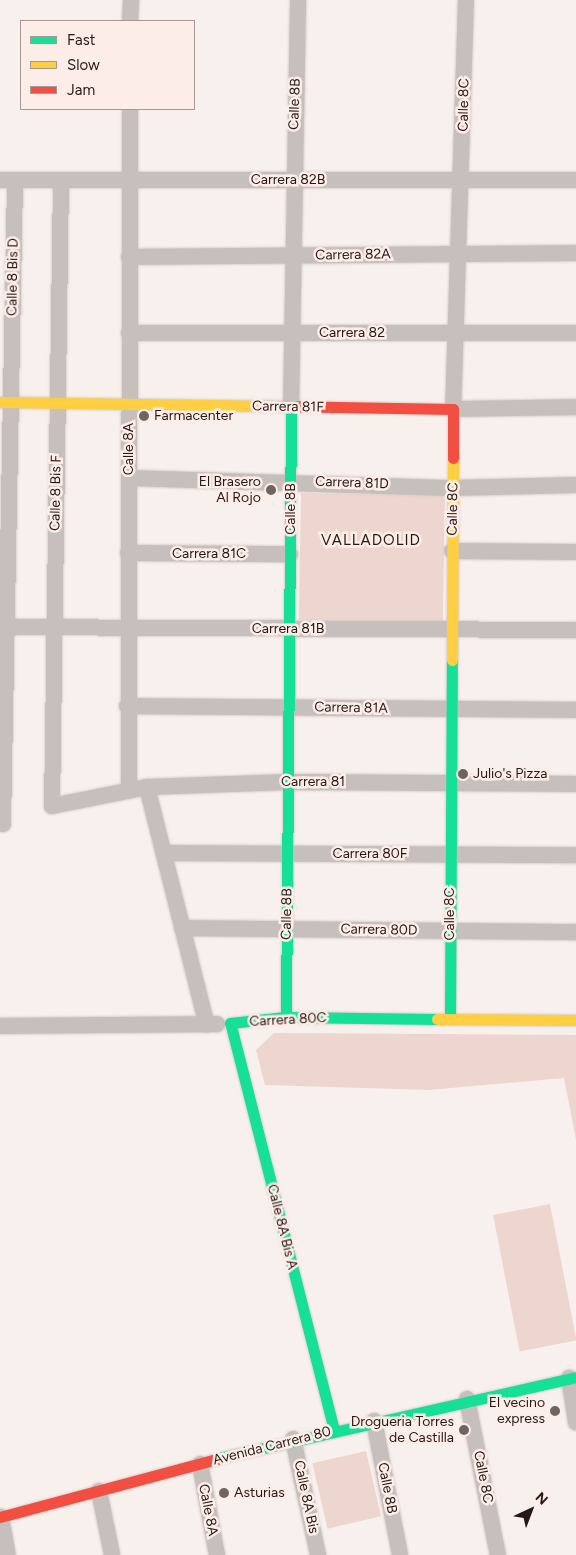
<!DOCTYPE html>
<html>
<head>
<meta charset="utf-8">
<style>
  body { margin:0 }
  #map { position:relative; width:576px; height:1555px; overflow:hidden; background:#f8f0ed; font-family:Figtree,sans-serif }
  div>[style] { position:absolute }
  .green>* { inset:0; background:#edd6cf; transform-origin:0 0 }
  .roads { filter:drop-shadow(0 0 1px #d6cecb) drop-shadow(0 0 1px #d6cecb) }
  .street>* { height:16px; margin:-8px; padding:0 8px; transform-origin:8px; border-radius:8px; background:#c7bfbc }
  .fast>* { height:11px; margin:-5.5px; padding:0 5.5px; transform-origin:5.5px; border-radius:5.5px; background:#16e098 }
  .slow>* { height:11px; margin:-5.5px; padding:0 5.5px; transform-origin:5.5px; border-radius:5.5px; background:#ffcf43 }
  .jam>* { height:11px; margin:-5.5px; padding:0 5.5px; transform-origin:5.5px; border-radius:5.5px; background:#f24e42 }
  .dots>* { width:14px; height:14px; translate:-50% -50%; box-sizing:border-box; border:2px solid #fdede8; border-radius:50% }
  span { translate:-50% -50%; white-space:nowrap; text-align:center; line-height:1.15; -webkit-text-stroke:5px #fdede8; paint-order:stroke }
  .street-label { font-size:14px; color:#261915 }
  .poi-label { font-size:14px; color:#261915 }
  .left { translate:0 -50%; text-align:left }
  .right { translate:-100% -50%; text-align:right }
  .neighbourhood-label { font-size:15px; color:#261915; letter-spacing:1px }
  .legend { position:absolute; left:20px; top:20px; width:175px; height:90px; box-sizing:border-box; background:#fdede8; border:1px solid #a79894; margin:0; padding:6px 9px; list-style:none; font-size:15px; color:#261915 }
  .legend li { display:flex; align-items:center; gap:10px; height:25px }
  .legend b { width:25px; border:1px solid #a79894 }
  .north { position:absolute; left:506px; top:1485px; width:50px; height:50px; -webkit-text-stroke:4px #fdede8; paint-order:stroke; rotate:43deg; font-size:14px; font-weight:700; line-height:20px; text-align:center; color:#261915 }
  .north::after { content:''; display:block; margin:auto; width:18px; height:22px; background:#261915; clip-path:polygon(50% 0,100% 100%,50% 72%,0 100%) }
</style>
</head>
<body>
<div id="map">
  <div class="green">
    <i style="left:301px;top:493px;width:144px;height:129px;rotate:1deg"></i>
    <i style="clip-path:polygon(274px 1033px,576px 1035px,576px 1140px,564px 1078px,429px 1090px,265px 1085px,256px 1050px)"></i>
    <i style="left:550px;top:1204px;width:139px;height:58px;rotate:79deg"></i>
    <i style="left:366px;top:1451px;width:67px;height:55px;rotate:77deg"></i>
  </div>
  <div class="roads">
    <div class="street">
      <i style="left:466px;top:0;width:409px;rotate:91.8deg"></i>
      <i style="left:453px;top:409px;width:123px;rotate:-0.9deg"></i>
      <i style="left:130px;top:21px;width:21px;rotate:-87deg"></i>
      <i style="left:0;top:180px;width:576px"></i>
      <i style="left:61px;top:180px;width:626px;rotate:90.82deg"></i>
      <i style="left:52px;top:806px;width:97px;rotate:-11.3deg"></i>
      <i style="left:147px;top:787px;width:141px;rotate:-2deg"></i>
      <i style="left:288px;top:782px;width:288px;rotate:0.4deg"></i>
      <i style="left:129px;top:257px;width:447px;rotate:-0.5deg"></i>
      <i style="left:129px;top:333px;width:447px"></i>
      <i style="left:291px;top:407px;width:407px;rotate:-89deg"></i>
      <i style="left:129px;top:478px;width:324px;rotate:1.8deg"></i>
      <i style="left:453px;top:488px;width:123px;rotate:-1.4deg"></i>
      <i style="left:452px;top:551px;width:124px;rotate:0.5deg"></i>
      <i style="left:128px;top:553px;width:162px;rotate:0.4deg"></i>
      <i style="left:0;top:627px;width:576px;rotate:0.3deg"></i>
      <i style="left:127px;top:706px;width:449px;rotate:0.5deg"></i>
      <i style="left:147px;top:787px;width:245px;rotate:75.9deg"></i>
      <i style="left:129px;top:789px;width:680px;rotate:-89.92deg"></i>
      <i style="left:3px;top:824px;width:644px;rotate:-88.93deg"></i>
      <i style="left:164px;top:853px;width:412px;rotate:0.3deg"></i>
      <i style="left:182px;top:928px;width:394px;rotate:0.6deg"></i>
      <i style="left:0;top:1026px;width:217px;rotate:-0.5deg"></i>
      <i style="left:569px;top:1378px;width:45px;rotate:81deg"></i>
      <i style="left:467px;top:1399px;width:159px;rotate:78.8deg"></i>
      <i style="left:374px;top:1421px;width:136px;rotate:79deg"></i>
      <i style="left:293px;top:1439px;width:119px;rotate:77.8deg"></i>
      <i style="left:200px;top:1464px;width:93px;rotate:79.4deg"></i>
      <i style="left:99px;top:1491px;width:65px;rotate:78.5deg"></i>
      <i style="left:1px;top:1517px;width:39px;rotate:80deg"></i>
    </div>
    <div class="fast">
      <i style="left:286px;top:1017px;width:610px;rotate:-89.53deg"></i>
      <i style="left:450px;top:1019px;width:359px;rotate:-89.7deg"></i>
      <i style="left:334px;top:1430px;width:420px;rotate:-104.3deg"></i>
      <i style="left:230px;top:1023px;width:56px;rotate:-6.1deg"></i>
      <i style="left:286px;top:1017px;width:151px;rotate:0.8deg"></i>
      <i style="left:220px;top:1458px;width:365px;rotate:-12.8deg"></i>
    </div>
    <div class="slow">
      <i style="left:0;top:402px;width:278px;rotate:0.8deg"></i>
      <i style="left:452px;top:660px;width:202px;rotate:-89.7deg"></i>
      <i style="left:437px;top:1019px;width:139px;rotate:0.4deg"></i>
    </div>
    <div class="jam">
      <i style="left:278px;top:406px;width:175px;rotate:1deg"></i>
      <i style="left:453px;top:409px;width:49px;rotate:90deg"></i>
      <i style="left:0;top:1517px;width:228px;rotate:-15deg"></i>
    </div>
  </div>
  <div class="dots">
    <i style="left:144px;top:416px;background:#706461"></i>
    <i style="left:271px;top:490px;background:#706461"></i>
    <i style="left:463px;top:774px;background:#706461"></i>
    <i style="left:555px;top:1411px;background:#706461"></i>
    <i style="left:464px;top:1430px;background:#706461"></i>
    <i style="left:224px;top:1493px;background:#706461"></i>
  </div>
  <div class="street-label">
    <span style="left:295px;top:104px;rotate:-88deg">Calle 8B</span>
    <span style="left:464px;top:105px;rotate:-89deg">Calle 8C</span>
    <span style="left:288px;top:180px">Carrera 82B</span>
    <span style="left:353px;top:255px;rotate:-1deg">Carrera 82A</span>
    <span style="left:13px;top:277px;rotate:-89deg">Calle 8 Bis D</span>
    <span style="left:352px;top:333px">Carrera 82</span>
    <span style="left:288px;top:407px;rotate:1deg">Carrera 81F</span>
    <span style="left:129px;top:449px;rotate:-90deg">Calle 8A</span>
    <span style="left:352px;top:483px;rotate:2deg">Carrera 81D</span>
    <span style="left:56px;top:493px;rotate:-89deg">Calle 8 Bis F</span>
    <span style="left:291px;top:509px;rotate:-90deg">Calle 8B</span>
    <span style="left:453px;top:509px;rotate:-89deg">Calle 8C</span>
    <span style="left:209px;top:554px">Carrera 81C</span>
    <span style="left:288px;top:629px">Carrera 81B</span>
    <span style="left:351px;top:708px;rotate:1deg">Carrera 81A</span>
    <span style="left:313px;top:782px">Carrera 81</span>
    <span style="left:370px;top:854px">Carrera 80F</span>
    <span style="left:287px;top:914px;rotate:-89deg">Calle 8B</span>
    <span style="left:450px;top:914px;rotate:-90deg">Calle 8C</span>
    <span style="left:379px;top:930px;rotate:1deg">Carrera 80D</span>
    <span style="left:288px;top:1020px;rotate:-3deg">Carrera 80C</span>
    <span style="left:282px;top:1227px;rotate:76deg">Calle 8A Bis A</span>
    <span style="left:272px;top:1446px;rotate:-14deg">Avenida Carrera 80</span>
    <span style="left:483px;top:1477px;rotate:79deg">Calle 8C</span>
    <span style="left:387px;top:1488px;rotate:79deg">Calle 8B</span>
    <span style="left:306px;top:1497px;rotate:78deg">Calle 8A Bis</span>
    <span style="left:208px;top:1510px;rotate:79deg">Calle 8A</span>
  </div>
  <div class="poi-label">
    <span class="left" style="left:154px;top:416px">Farmacenter</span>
    <span class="right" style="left:261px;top:490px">El Brasero<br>Al Rojo</span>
    <span class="left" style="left:473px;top:774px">Julio's Pizza</span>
    <span class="right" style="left:545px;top:1411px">El vecino<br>express</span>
    <span class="right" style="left:454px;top:1430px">Drogueria Torres<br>de Castilla</span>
    <span class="left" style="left:234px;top:1493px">Asturias</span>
  </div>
  <div class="neighbourhood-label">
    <span style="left:371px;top:541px">VALLADOLID</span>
  </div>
  <ul class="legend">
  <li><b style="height:6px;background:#16e098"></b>Fast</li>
  <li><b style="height:6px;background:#ffcf43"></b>Slow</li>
  <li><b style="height:6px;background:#f24e42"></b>Jam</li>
  </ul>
  <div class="north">N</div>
</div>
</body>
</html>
